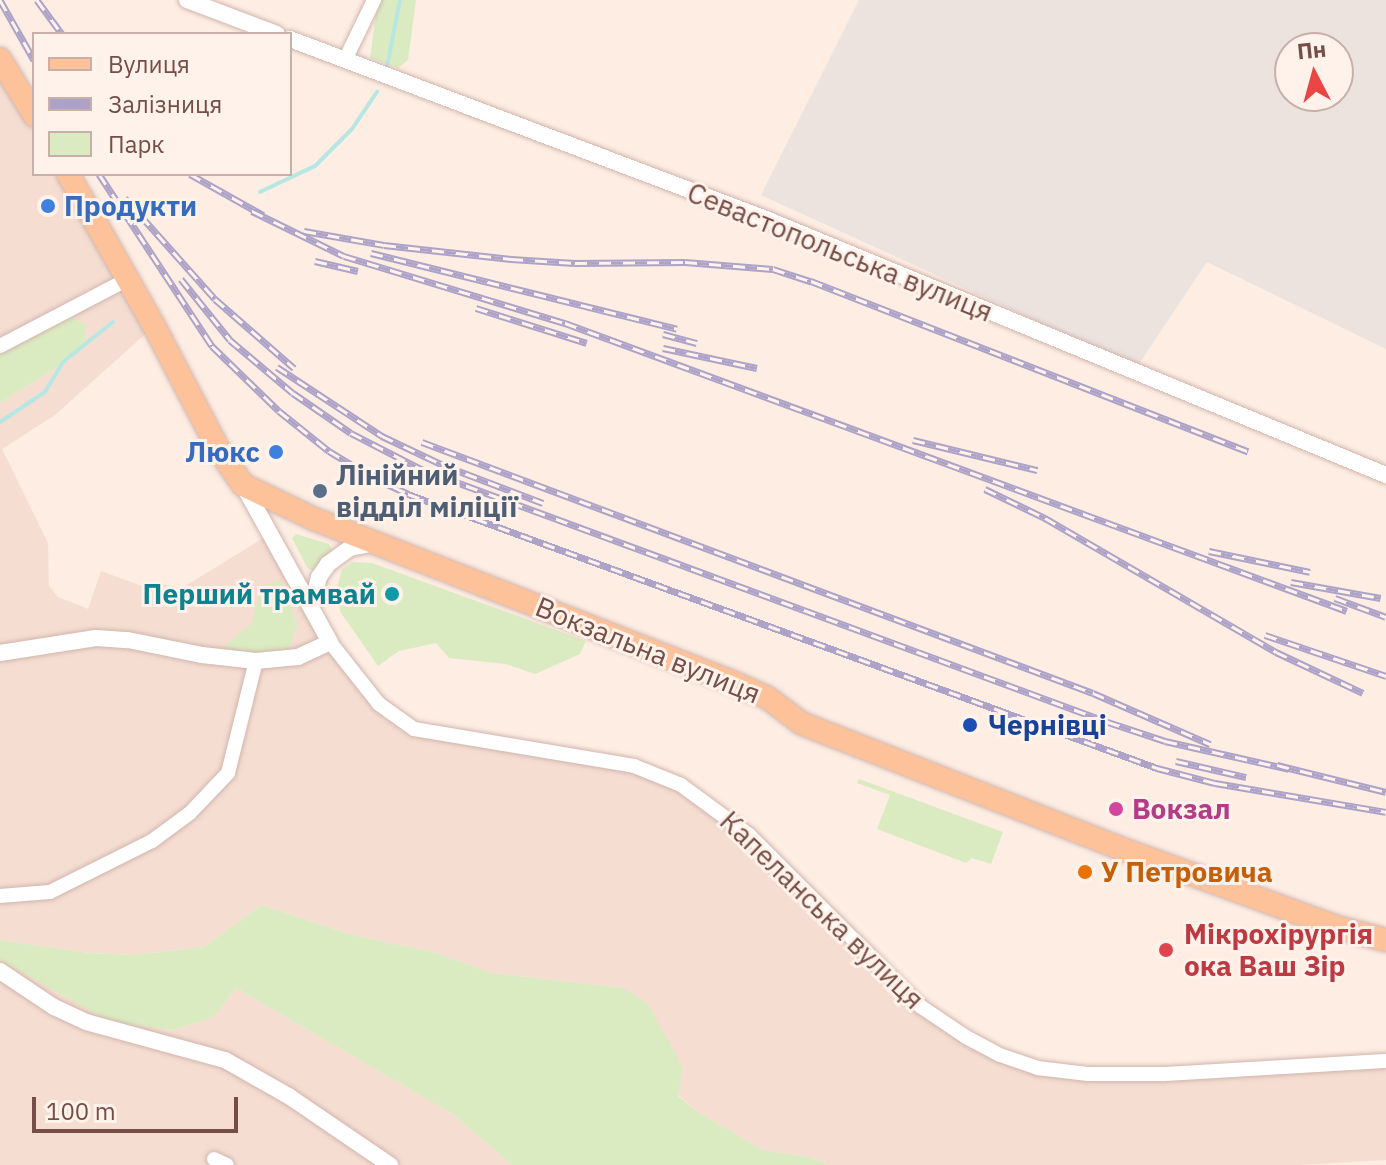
<!DOCTYPE html>
<html>
<head>
<meta charset="utf-8">
<style>
  body { margin:0 }
  #map { position:relative; width:1386px; height:1165px; overflow:hidden; background:#fdede3; font-family:"IBM Plex Sans",sans-serif }
  div>[style] { position:absolute }
  .residential>* { inset:0; background:#f5ddd2 }
  .industrial>* { inset:0; background:#ece2de }
  .green>* { inset:0; background:#dbebc1 }
  .stream>* { height:4px; margin:-2px; padding:0 2px; transform-origin:2px; border-radius:2px; background:#b7e7e3 }
  .roads { filter:drop-shadow(0 0 2px #d1b5ac) drop-shadow(0 0 2px #d1b5ac) }
  .minor>* { height:14px; margin:-7px; padding:0 7px; transform-origin:7px; border-radius:7px; background:#fff }
  .tertiary>* { height:16px; margin:-8px; padding:0 8px; transform-origin:8px; border-radius:8px; background:#fff }
  .primary>* { height:22px; margin:-11px; padding:0 11px; transform-origin:11px; border-radius:11px; background:#fdc29a }
  .rail>* { height:7px; margin-top:-3.5px; transform-origin:0; background:repeating-linear-gradient(90deg,#fff2ea 0 12px,#ada2c7 0 24px); box-sizing:border-box; border-block:2px solid #ada2c7 }
  .dots>* { width:22px; height:22px; translate:-50% -50%; box-sizing:border-box; border:4px solid #fff2ea; border-radius:50% }
  span { translate:-50% -50%; white-space:nowrap; text-align:center; line-height:1.15; -webkit-text-stroke:6px #fff2ea; paint-order:stroke }
  .shop-label { font-size:28px; color:#366cbe; font-weight:700 }
  .left { translate:0 -50%; text-align:left }
  .right { translate:-100% -50%; text-align:right }
  .street-label { font-size:28px; color:#764e48 }
  .service-label { font-size:28px; color:#4e5e75; font-weight:700 }
  .culture-label { font-size:28px; color:#0d838f; font-weight:700 }
  .transit-label { font-size:28px; color:#164399; font-weight:700 }
  .hotel-label { font-size:28px; color:#b23c85; font-weight:700 }
  .food-label { font-size:28px; color:#c56008; font-weight:700 }
  .health-label { font-size:28px; color:#be3a42; font-weight:700 }
  .legend { position:absolute; left:32px; top:32px; width:260px; height:144px; box-sizing:border-box; background:#fff2ea; border:2px solid #c8b0a9; margin:0; padding:10px 14px; list-style:none; font-size:24px; color:#764e48 }
  .legend li { display:flex; align-items:center; gap:16px; height:40px }
  .legend b { width:40px; border:2px solid #c8b0a9 }
  .north { position:absolute; left:1274px; top:32px; width:80px; height:80px; box-sizing:border-box; background:#fff2ea; border:2px solid #c8b0a9; border-radius:50%; rotate:354deg; font-size:22px; font-weight:700; line-height:32px; text-align:center; color:#764e48 }
  .north::after { content:''; display:block; margin:auto; width:28px; height:36px; background:#eb4545; clip-path:polygon(50% 0,100% 100%,50% 72%,0 100%) }
  .scale { position:absolute; left:32px; top:1097px; width:206px; height:36px; box-sizing:border-box; border:4px solid #764e48; border-top:0; padding-left:10px; font-size:24px; line-height:28px; white-space:nowrap; color:#764e48; -webkit-text-stroke:6px #fff2ea; paint-order:stroke }
</style>
</head>
<body>
<div id="map">
  <div class="residential">
    <i style="clip-path:polygon(0 61px,34px 117px,34px 174px,66px 174px,151px 329px,55px 415px,2px 449px,48px 543px,49px 586px,58px 597px,88px 609px,101px 571px,142px 586px,162px 584px,182px 588px,270px 534px,330px 643px,394px 721px,634px 767px,714px 805px,927px 1008px,972px 1043px,1090px 1080px,1160px 1081px,1386px 1064px,1386px 1160px,1299px 1165px,829px 1165px,809px 1157px,763px 1150px,698px 1112px,678px 1095px,683px 1068px,624px 988px,492px 973px,433px 952px,352px 935px,262px 905px,204px 947px,133px 955px,90px 953px,0 940px,0 403px,75px 356px,72px 317px,0 354px)"></i>
    <i style="clip-path:polygon(0 960px,110px 1021px,173px 1030px,214px 1017px,236px 988px,454px 1115px,512px 1165px,0 1165px)"></i>
  </div>
  <div class="industrial">
    <i style="clip-path:polygon(evenodd,859px 0,1386px 0,1386px 349px,1207px 262px,1137px 367px,761px 195px,859px 0,1290px 48px,1338px 48px,1338px 96px,1290px 96px,1290px 48px)"></i>
  </div>
  <div class="green">
    <i style="clip-path:polygon(378px 0,416px 0,408px 60px,398px 68px,370px 58px)"></i>
    <i style="clip-path:polygon(72px 317px,86px 325px,85px 340px,75px 356px,0 403px,0 354px)"></i>
    <i style="clip-path:polygon(296px 534px,329px 544px,332px 551px,315px 570px,308px 569px,292px 538px)"></i>
    <i style="clip-path:polygon(353px 562px,372px 563px,586px 641px,580px 654px,535px 674px,506px 664px,449px 658px,436px 643px,399px 651px,378px 666px,341px 613px,335px 595px,342px 569px)"></i>
    <i style="clip-path:polygon(281px 579px,297px 625px,289px 648px,275px 655px,220px 650px,251px 624px,260px 595px,269px 584px)"></i>
    <i style="clip-path:polygon(859px 779px,1003px 832px,991px 864px,972px 858px,966px 863px,877px 829px,890px 795px,857px 783px)"></i>
    <i style="clip-path:polygon(262px 905px,352px 935px,433px 952px,492px 973px,624px 988px,648px 1004px,683px 1068px,678px 1096px,698px 1112px,763px 1150px,809px 1157px,829px 1165px,512px 1165px,454px 1115px,236px 988px,214px 1017px,173px 1030px,110px 1022px,0 960px,0 940px,90px 953px,133px 955px,204px 947px)"></i>
  </div>
  <div class="stream">
    <i style="left:387px;top:67px;width:68px;rotate:-79deg"></i>
    <i style="left:260px;top:192px;width:61px;rotate:-25.3deg"></i>
    <i style="left:315px;top:166px;width:52px;rotate:-45deg"></i>
    <i style="left:352px;top:129px;width:45px;rotate:-56deg"></i>
    <i style="left:0;top:422px;width:54px;rotate:-33.7deg"></i>
    <i style="left:45px;top:392px;width:35px;rotate:-59deg"></i>
    <i style="left:63px;top:362px;width:64px;rotate:-38.7deg"></i>
  </div>
  <div class="roads">
    <div class="minor">
      <i style="left:345px;top:60px;width:67px;rotate:-64.2deg"></i>
      <i style="left:0;top:346px;width:144px;rotate:-27.6deg"></i>
      <i style="left:330px;top:642px;width:79px;rotate:51.7deg"></i>
      <i style="left:379px;top:704px;width:43px;rotate:35.5deg"></i>
      <i style="left:414px;top:729px;width:223px;rotate:9.5deg"></i>
      <i style="left:634px;top:766px;width:51px;rotate:22deg"></i>
      <i style="left:681px;top:785px;width:84px;rotate:36.3deg"></i>
      <i style="left:749px;top:835px;width:242px;rotate:45deg"></i>
      <i style="left:920px;top:1006px;width:55px;rotate:34deg"></i>
      <i style="left:966px;top:1037px;width:38px;rotate:28deg"></i>
      <i style="left:1000px;top:1055px;width:39px;rotate:19deg"></i>
      <i style="left:1037px;top:1068px;width:51px;rotate:6.7deg"></i>
      <i style="left:1088px;top:1074px;width:76px"></i>
      <i style="left:1164px;top:1074px;width:222px;rotate:-3.4deg"></i>
      <i style="left:0;top:896px;width:50px;rotate:-4.6deg"></i>
      <i style="left:50px;top:892px;width:114px;rotate:-26.6deg"></i>
      <i style="left:152px;top:841px;width:47px;rotate:-36.4deg"></i>
      <i style="left:190px;top:813px;width:55px;rotate:-46.5deg"></i>
      <i style="left:228px;top:773px;width:115px;rotate:-76deg"></i>
      <i style="left:214px;top:1159px;width:14px;rotate:25deg"></i>
    </div>
    <div class="tertiary">
      <i style="left:187px;top:0;width:96px;rotate:20.7deg"></i>
      <i style="left:290px;top:39px;width:509px;rotate:20.71deg"></i>
      <i style="left:766px;top:219px;width:671px;rotate:22.44deg"></i>
      <i style="left:312px;top:605px;width:29px;rotate:-76deg"></i>
      <i style="left:319px;top:577px;width:16px;rotate:-55deg"></i>
      <i style="left:328px;top:564px;width:27px;rotate:-36deg"></i>
      <i style="left:350px;top:548px;width:25px;rotate:-11deg"></i>
      <i style="left:0;top:653px;width:97px;rotate:-8.9deg"></i>
      <i style="left:96px;top:638px;width:32px;rotate:4deg"></i>
      <i style="left:128px;top:640px;width:76px;rotate:11.5deg"></i>
      <i style="left:202px;top:655px;width:54px;rotate:6.3deg"></i>
      <i style="left:256px;top:661px;width:42px;rotate:-5.4deg"></i>
      <i style="left:298px;top:657px;width:35px;rotate:-25deg"></i>
      <i style="left:330px;top:642px;width:179px;rotate:-119deg"></i>
      <i style="left:0;top:971px;width:65px;rotate:33.7deg"></i>
      <i style="left:54px;top:1007px;width:35px;rotate:25deg"></i>
      <i style="left:86px;top:1022px;width:144px;rotate:15.3deg"></i>
      <i style="left:225px;top:1060px;width:75px;rotate:29.6deg"></i>
      <i style="left:290px;top:1097px;width:121px;rotate:34.2deg"></i>
    </div>
    <div class="primary">
      <i style="left:0;top:59px;width:66px;rotate:58.7deg"></i>
      <i style="left:68px;top:174px;width:175px;rotate:60.5deg"></i>
      <i style="left:154px;top:326px;width:142px;rotate:62.4deg"></i>
      <i style="left:220px;top:452px;width:40px;rotate:55.1deg"></i>
      <i style="left:243px;top:485px;width:79px;rotate:25.6deg"></i>
      <i style="left:314px;top:519px;width:444px;rotate:21.3deg"></i>
      <i style="left:728px;top:680px;width:44px;rotate:24.2deg"></i>
      <i style="left:768px;top:698px;width:41px;rotate:37.1deg"></i>
      <i style="left:801px;top:723px;width:35px;rotate:22deg"></i>
      <i style="left:834px;top:736px;width:304px;rotate:21.4deg"></i>
      <i style="left:1117px;top:847px;width:237px;rotate:20deg"></i>
      <i style="left:1340px;top:928px;width:48px;rotate:14.6deg"></i>
    </div>
  </div>
  <div class="rail">
    <i style="left:0;top:0;width:69px;rotate:60.5deg"></i>
    <i style="left:37px;top:0;width:42px;rotate:53.7deg"></i>
    <i style="left:99px;top:174px;width:206px;rotate:56.7deg"></i>
    <i style="left:212px;top:346px;width:93px;rotate:44.1deg"></i>
    <i style="left:279px;top:411px;width:64px;rotate:38.7deg"></i>
    <i style="left:329px;top:451px;width:50px;rotate:31.2deg"></i>
    <i style="left:372px;top:477px;width:40px;rotate:25deg"></i>
    <i style="left:408px;top:494px;width:798px;rotate:20.09deg"></i>
    <i style="left:1157px;top:768px;width:60px;rotate:14.5deg"></i>
    <i style="left:1215px;top:783px;width:173px;rotate:9.6deg"></i>
    <i style="left:190px;top:174px;width:84px;rotate:29.3deg"></i>
    <i style="left:125px;top:198px;width:135px;rotate:48.3deg"></i>
    <i style="left:215px;top:299px;width:105px;rotate:41.1deg"></i>
    <i style="left:252px;top:211px;width:102px;rotate:26.1deg"></i>
    <i style="left:344px;top:256px;width:231px;rotate:16.9deg"></i>
    <i style="left:565px;top:323px;width:833px;rotate:20.22deg"></i>
    <i style="left:304px;top:231px;width:81px;rotate:9.9deg"></i>
    <i style="left:384px;top:245px;width:128px;rotate:6.3deg"></i>
    <i style="left:511px;top:259px;width:64px;rotate:3.6deg"></i>
    <i style="left:575px;top:263px;width:110px;rotate:-0.5deg"></i>
    <i style="left:685px;top:262px;width:88px;rotate:4.5deg"></i>
    <i style="left:773px;top:269px;width:40px;rotate:18deg"></i>
    <i style="left:811px;top:281px;width:469px;rotate:21.3deg"></i>
    <i style="left:371px;top:253px;width:315px;rotate:13.9deg"></i>
    <i style="left:315px;top:261px;width:44px;rotate:13.1deg"></i>
    <i style="left:181px;top:279px;width:78px;rotate:51.2deg"></i>
    <i style="left:230px;top:340px;width:82px;rotate:40.1deg"></i>
    <i style="left:293px;top:393px;width:70px;rotate:34.6deg"></i>
    <i style="left:351px;top:433px;width:79px;rotate:27.2deg"></i>
    <i style="left:421px;top:469px;width:732px;rotate:20.22deg"></i>
    <i style="left:1108px;top:722px;width:60px;rotate:18.4deg"></i>
    <i style="left:1165px;top:741px;width:127px;rotate:12.7deg"></i>
    <i style="left:476px;top:308px;width:116px;rotate:17.5deg"></i>
    <i style="left:663px;top:334px;width:35px;rotate:15deg"></i>
    <i style="left:663px;top:348px;width:96px;rotate:12deg"></i>
    <i style="left:277px;top:367px;width:126px;rotate:33.3deg"></i>
    <i style="left:382px;top:436px;width:68px;rotate:25.4deg"></i>
    <i style="left:443px;top:465px;width:107px;rotate:20.8deg"></i>
    <i style="left:913px;top:440px;width:128px;rotate:13.6deg"></i>
    <i style="left:422px;top:442px;width:716px;rotate:20.51deg"></i>
    <i style="left:1093px;top:693px;width:128px;rotate:23.6deg"></i>
    <i style="left:985px;top:489px;width:67px;rotate:25.8deg"></i>
    <i style="left:1045px;top:518px;width:267px;rotate:30.1deg"></i>
    <i style="left:1276px;top:652px;width:96px;rotate:25.2deg"></i>
    <i style="left:1209px;top:551px;width:103px;rotate:11.7deg"></i>
    <i style="left:1291px;top:582px;width:91px;rotate:10.1deg"></i>
    <i style="left:1335px;top:598px;width:54px;rotate:20.4deg"></i>
    <i style="left:1265px;top:635px;width:128px;rotate:18.7deg"></i>
    <i style="left:1176px;top:761px;width:72px;rotate:12.9deg"></i>
    <i style="left:1277px;top:765px;width:112px;rotate:13.9deg"></i>
  </div>
  <div class="dots">
    <i style="left:48px;top:206px;background:#3f7fe0"></i>
    <i style="left:276px;top:452px;background:#3f7fe0"></i>
    <i style="left:320px;top:491px;background:#5c6f8a"></i>
    <i style="left:392px;top:594px;background:#0f9aa8"></i>
    <i style="left:970px;top:725px;background:#1a4fb4"></i>
    <i style="left:1116px;top:809px;background:#d1479c"></i>
    <i style="left:1085px;top:872px;background:#e8710a"></i>
    <i style="left:1166px;top:950px;background:#e0444e"></i>
  </div>
  <div class="shop-label">
    <span class="left" style="left:64px;top:206px">Продукти</span>
    <span class="right" style="left:260px;top:452px">Люкс</span>
  </div>
  <div class="street-label">
    <span style="left:840px;top:252px;rotate:22deg">Севастопольська вулиця</span>
    <span style="left:648px;top:650px;rotate:22deg">Вокзальна вулиця</span>
    <span style="left:822px;top:910px;rotate:44deg">Капеланська вулиця</span>
  </div>
  <div class="service-label">
    <span class="left" style="left:336px;top:491px">Лінійний<br>відділ міліції</span>
  </div>
  <div class="culture-label">
    <span class="right" style="left:376px;top:594px">Перший трамвай</span>
  </div>
  <div class="transit-label">
    <span class="left" style="left:988px;top:725px">Чернівці</span>
  </div>
  <div class="hotel-label">
    <span class="left" style="left:1132px;top:809px">Вокзал</span>
  </div>
  <div class="food-label">
    <span class="left" style="left:1101px;top:872px">У Петровича</span>
  </div>
  <div class="health-label">
    <span class="left" style="left:1184px;top:950px">Мікрохірургія<br>ока Ваш Зір</span>
  </div>
  <ul class="legend">
  <li><b style="height:10px;background:#fdc29a"></b>Вулиця</li>
  <li><b style="height:10px;background:#ada2c7"></b>Залізниця</li>
  <li><b style="height:22px;background:#dbebc1"></b>Парк</li>
  </ul>
  <div class="north">Пн</div>
  <div class="scale">100 m</div>
</div>
</body>
</html>
